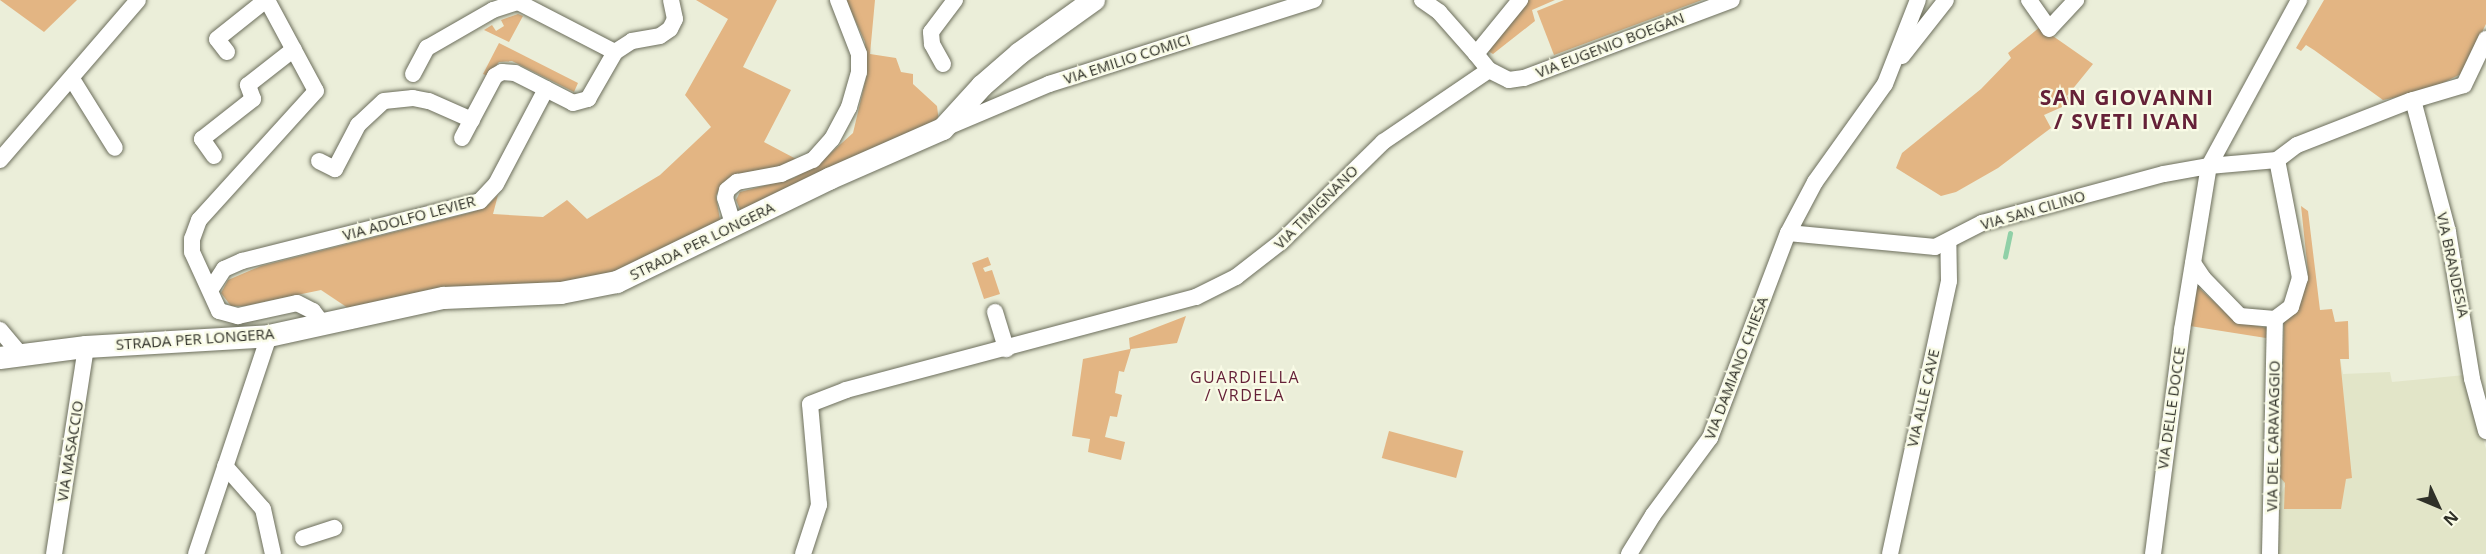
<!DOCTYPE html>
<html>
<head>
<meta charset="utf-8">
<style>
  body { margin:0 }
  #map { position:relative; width:2486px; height:554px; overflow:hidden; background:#ebeed9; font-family:"Open Sans",sans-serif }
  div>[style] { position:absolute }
  .built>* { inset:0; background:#e2e5c8 }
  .green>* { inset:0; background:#e3b583; transform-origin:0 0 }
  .stream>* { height:4.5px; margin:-2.25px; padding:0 2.25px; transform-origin:2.25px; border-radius:2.25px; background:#90d0a7 }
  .roads { filter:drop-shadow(0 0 2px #6c6e5c) drop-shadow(0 0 2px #6c6e5c) }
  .street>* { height:16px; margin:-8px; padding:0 8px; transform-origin:8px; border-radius:8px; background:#fff }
  .secondary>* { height:22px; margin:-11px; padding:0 11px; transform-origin:11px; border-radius:11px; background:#fff }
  span { translate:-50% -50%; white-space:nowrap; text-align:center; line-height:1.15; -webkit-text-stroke:4.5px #f9fbe6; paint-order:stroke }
  .street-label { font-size:15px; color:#2f3028 }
  .neighbourhood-label { font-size:16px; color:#652138; letter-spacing:1.5px }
  .district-label { font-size:21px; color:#652138; font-weight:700; letter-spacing:1.5px }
  .north { position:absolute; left:2408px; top:476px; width:60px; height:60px; -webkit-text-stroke:4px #f9fbe6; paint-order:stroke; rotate:134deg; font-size:16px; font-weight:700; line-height:24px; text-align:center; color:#2f3028 }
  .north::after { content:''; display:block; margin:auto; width:21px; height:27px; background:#2f3028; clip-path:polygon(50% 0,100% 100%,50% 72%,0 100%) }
</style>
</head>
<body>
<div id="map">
  <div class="built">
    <i style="clip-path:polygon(2340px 358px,2343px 374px,2390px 372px,2392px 382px,2465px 375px,2486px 449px,2486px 554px,2278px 554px,2280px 496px,2285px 486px,2280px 477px,2282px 359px)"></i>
  </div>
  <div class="green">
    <i style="clip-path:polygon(0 0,77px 0,44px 32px)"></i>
    <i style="clip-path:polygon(696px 0,777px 0,743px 67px,791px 90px,764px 142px,798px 160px,782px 167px,738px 174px,721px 185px,716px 196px,721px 226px,602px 278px,351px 310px,321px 290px,245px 306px,231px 306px,221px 293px,228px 280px,261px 266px,469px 213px,486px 207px,498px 195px,493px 214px,543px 217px,567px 200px,587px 219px,660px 175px,711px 127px,685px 95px,728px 19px)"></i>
    <i style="clip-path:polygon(846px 0,875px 0,870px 54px,896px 58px,901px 72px,913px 74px,913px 84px,937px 106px,939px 122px,742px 214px,736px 200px,740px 192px,794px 178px,823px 160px,853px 133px,867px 74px,865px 42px)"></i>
    <i style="clip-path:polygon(1529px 0,1555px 0,1532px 10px,1535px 21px,1493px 54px,1488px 51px)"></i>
    <i style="clip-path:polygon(1564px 0,1702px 0,1554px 55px,1537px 11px)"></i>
    <i style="clip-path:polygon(2324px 0,2486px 0,2486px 24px,2461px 74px,2426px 91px,2383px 100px,2314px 50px,2306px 45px,2301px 51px,2296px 48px)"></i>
    <i style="clip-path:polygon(518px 14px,523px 16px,509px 42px,484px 30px,492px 25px,496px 31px,504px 26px,501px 20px)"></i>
    <i style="clip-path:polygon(2040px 27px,2093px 64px,2067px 96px,2071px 103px,2044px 115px,2051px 128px,1998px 168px,1956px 192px,1941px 196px,1896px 168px,1902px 153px,1981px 89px,2011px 58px,2008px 53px)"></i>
    <i style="clip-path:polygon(499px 43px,578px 83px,574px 92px,512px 61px,499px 62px,488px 76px,483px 74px)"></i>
    <i style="clip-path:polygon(2301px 206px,2308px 211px,2320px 310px,2332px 309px,2335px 322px,2348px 321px,2349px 359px,2340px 359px,2352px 478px,2346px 479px,2341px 509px,2284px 509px,2285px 483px,2280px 477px,2284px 321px,2299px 306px,2308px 272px)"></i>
    <i style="clip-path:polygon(988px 257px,991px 265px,983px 268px,985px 272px,992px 270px,1000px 294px,984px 299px,972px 263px)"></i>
    <i style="clip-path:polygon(2197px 286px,2235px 321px,2267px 328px,2266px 338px,2190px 326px)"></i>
    <i style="clip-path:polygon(1186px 316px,1177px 343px,1131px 349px,1124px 372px,1119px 371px,1115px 393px,1122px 395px,1117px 417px,1110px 416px,1105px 437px,1125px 442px,1121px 460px,1088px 452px,1090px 439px,1072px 436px,1083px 359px,1130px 349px,1129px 338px)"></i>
    <i style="left:1389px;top:431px;width:77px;height:28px;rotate:15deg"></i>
  </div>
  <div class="stream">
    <i style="left:2005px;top:257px;width:24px;rotate:-78deg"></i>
  </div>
  <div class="roads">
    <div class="street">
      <i style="left:267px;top:0;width:103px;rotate:61.7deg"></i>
      <i style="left:316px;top:91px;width:174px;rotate:132.2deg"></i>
      <i style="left:199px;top:220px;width:20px;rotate:110deg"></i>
      <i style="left:192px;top:239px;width:13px;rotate:90deg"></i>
      <i style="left:192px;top:252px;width:65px;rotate:65.4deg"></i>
      <i style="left:219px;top:311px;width:20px;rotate:15deg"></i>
      <i style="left:238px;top:316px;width:60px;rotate:-12.4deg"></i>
      <i style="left:297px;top:303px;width:18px;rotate:27deg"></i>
      <i style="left:313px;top:311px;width:15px;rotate:53deg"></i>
      <i style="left:1422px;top:0;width:21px;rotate:35deg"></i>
      <i style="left:1439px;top:12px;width:56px;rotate:48.6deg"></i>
      <i style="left:2029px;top:0;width:35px;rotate:55deg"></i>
      <i style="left:2049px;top:29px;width:40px;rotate:-47deg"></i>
      <i style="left:227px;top:52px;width:16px;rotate:-128deg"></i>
      <i style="left:217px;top:39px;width:63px;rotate:-38.5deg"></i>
      <i style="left:1902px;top:56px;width:71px;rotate:-51.8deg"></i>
      <i style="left:943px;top:64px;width:23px;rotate:-119deg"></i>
      <i style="left:932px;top:44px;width:12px;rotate:-95deg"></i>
      <i style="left:931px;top:32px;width:40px;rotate:-53deg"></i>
      <i style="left:1489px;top:70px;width:22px;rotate:27deg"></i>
      <i style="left:1509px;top:80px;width:15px;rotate:-8deg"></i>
      <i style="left:1524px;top:78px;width:222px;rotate:-20.6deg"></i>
      <i style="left:413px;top:74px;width:30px;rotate:-62deg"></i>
      <i style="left:427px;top:48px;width:76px;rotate:-29.9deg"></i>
      <i style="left:493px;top:10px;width:26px;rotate:-18deg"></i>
      <i style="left:518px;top:2px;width:109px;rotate:27.3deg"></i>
      <i style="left:72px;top:79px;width:81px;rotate:58.1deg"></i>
      <i style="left:2413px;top:100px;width:137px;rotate:75.1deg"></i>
      <i style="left:2448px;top:232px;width:149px;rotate:80.7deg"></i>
      <i style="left:2472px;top:379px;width:54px;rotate:74.9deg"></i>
      <i style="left:950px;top:126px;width:108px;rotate:-23deg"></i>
      <i style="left:1049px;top:84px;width:278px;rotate:-17.6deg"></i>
      <i style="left:462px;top:138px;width:70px;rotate:-62deg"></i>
      <i style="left:495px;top:76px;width:8px;rotate:-30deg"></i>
      <i style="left:502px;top:72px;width:13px;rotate:4deg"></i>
      <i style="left:515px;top:73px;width:35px;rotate:27deg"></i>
      <i style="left:214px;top:156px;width:21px;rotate:-125deg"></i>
      <i style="left:202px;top:139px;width:65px;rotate:-38.1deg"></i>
      <i style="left:253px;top:99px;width:15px;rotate:-110deg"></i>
      <i style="left:248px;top:85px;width:58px;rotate:-38deg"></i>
      <i style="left:0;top:160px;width:211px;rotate:-49.2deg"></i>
      <i style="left:2277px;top:160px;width:25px;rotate:-37deg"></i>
      <i style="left:2297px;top:145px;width:121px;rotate:-21.3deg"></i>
      <i style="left:2410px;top:101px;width:56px;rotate:-16.5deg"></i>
      <i style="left:2464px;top:85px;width:51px;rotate:-64.4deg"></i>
      <i style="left:319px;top:161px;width:18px;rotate:27deg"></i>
      <i style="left:335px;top:169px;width:50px;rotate:-62.4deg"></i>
      <i style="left:358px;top:125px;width:35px;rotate:-43deg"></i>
      <i style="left:384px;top:101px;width:29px;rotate:-6deg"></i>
      <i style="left:413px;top:98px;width:16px;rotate:11deg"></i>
      <i style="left:429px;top:101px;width:47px;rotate:23.8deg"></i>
      <i style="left:734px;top:227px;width:30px;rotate:-107deg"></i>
      <i style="left:725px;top:198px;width:8px;rotate:-76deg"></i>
      <i style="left:727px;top:190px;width:13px;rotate:-39deg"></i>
      <i style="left:737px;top:182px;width:45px;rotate:-10.3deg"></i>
      <i style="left:781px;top:174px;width:35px;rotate:-24deg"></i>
      <i style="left:813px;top:160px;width:28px;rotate:-48deg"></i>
      <i style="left:832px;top:139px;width:36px;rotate:-62deg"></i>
      <i style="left:849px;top:107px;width:36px;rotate:-74deg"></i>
      <i style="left:859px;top:72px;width:18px;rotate:-90deg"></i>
      <i style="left:859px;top:54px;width:58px;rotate:-111.3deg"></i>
      <i style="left:1788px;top:233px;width:148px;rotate:5.4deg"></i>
      <i style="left:1935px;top:247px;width:53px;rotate:-27.1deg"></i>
      <i style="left:1982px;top:223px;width:188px;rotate:-15.1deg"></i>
      <i style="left:2164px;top:174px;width:46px;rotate:-10.1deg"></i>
      <i style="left:2209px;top:166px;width:68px;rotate:-5deg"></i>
      <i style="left:2193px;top:263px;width:18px;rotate:56deg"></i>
      <i style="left:2203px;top:278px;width:53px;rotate:45.8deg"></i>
      <i style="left:2240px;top:316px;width:35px;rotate:5deg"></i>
      <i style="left:2275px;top:319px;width:20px;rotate:-37deg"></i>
      <i style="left:2291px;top:307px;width:30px;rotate:-73deg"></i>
      <i style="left:2300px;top:278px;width:120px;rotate:-101deg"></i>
      <i style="left:211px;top:289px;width:24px;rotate:-57deg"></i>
      <i style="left:224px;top:269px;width:20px;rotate:-24deg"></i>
      <i style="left:242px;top:261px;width:245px;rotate:-14.1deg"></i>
      <i style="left:480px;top:201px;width:23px;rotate:-47deg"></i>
      <i style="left:496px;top:184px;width:107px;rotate:-62.2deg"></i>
      <i style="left:546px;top:89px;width:30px;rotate:27deg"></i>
      <i style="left:573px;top:103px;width:16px;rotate:-15deg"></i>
      <i style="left:588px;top:99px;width:54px;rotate:-60.1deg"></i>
      <i style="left:615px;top:52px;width:20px;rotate:-33deg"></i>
      <i style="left:632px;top:41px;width:28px;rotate:-10deg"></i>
      <i style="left:660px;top:36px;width:12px;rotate:-35deg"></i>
      <i style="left:670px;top:29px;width:11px;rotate:-63deg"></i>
      <i style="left:675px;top:19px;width:19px;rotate:-102deg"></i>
      <i style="left:995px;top:312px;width:39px;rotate:73deg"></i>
      <i style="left:0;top:330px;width:33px;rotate:50deg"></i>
      <i style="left:225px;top:466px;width:57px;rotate:48.5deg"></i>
      <i style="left:263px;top:509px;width:46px;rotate:77.5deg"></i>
      <i style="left:303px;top:538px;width:33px;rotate:-18deg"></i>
      <i style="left:54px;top:554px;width:209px;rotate:-81.2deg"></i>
      <i style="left:196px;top:554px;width:230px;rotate:-71.5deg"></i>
      <i style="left:803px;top:554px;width:52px;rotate:-71.9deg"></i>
      <i style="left:819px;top:505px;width:101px;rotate:-95.1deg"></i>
      <i style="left:810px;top:404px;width:39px;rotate:-21deg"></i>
      <i style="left:846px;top:390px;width:362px;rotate:-14.9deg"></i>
      <i style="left:1196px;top:297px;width:45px;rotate:-26.6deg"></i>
      <i style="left:1236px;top:277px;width:57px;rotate:-37.9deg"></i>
      <i style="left:1281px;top:242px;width:143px;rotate:-44.4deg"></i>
      <i style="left:1383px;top:142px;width:128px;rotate:-34.2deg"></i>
      <i style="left:1489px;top:70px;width:21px;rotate:-129deg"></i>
      <i style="left:1476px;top:54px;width:70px;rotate:-50.8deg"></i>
      <i style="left:1629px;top:554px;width:46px;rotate:-58.4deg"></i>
      <i style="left:1653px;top:515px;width:96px;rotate:-53.5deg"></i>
      <i style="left:1710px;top:438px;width:219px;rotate:-69.2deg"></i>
      <i style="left:1788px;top:233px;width:58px;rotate:-62.1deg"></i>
      <i style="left:1815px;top:182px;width:120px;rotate:-54.5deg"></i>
      <i style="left:1885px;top:84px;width:90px;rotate:-68.6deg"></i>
      <i style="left:1890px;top:554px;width:279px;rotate:-77.8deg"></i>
      <i style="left:1949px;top:281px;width:39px;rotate:-91deg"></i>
      <i style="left:2153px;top:554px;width:226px;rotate:-82.6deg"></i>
      <i style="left:2182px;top:330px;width:166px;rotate:-80.7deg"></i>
      <i style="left:2209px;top:166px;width:189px;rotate:-61.5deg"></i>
      <i style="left:2270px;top:554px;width:235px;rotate:-88.8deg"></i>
    </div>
    <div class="secondary">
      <i style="left:0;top:358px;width:87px;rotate:-7.3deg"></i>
      <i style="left:86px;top:347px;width:183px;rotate:-3.4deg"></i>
      <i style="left:269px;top:336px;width:179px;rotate:-12.3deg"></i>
      <i style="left:444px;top:298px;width:117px;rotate:-2.4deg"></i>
      <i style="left:561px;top:293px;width:57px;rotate:-11.1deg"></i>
      <i style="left:617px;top:282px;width:236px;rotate:-25.9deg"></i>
      <i style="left:829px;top:179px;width:124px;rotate:-23.7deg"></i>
      <i style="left:943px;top:129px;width:58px;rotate:-47.8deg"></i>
      <i style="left:982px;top:86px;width:50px;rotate:-41deg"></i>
      <i style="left:1020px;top:53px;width:91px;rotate:-35.6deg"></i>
    </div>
  </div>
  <div class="street-label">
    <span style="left:1610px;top:45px;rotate:-21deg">VIA EUGENIO BOEGAN</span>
    <span style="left:1127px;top:59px;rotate:-18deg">VIA EMILIO COMICI</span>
    <span style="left:1316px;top:207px;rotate:-45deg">VIA TIMIGNANO</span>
    <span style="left:2033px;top:210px;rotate:-16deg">VIA SAN CILINO</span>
    <span style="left:409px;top:218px;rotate:-15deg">VIA ADOLFO LEVIER</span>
    <span style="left:702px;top:241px;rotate:-26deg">STRADA PER LONGERA</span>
    <span style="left:2453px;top:265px;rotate:78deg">VIA BRANDESIA</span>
    <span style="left:195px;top:339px;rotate:-4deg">STRADA PER LONGERA</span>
    <span style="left:1736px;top:368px;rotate:-69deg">VIA DAMIANO CHIESA</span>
    <span style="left:1923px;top:398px;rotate:-77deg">VIA ALLE CAVE</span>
    <span style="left:2171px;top:408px;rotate:-82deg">VIA DELLE DOCCE</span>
    <span style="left:2273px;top:436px;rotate:-89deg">VIA DEL CARAVAGGIO</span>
    <span style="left:70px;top:451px;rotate:-81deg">VIA MASACCIO</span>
  </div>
  <div class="neighbourhood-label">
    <span style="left:1245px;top:386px">GUARDIELLA<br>/ VRDELA</span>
  </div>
  <div class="district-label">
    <span style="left:2127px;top:109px">SAN GIOVANNI<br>/ SVETI IVAN</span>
  </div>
  <div class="north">N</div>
</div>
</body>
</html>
